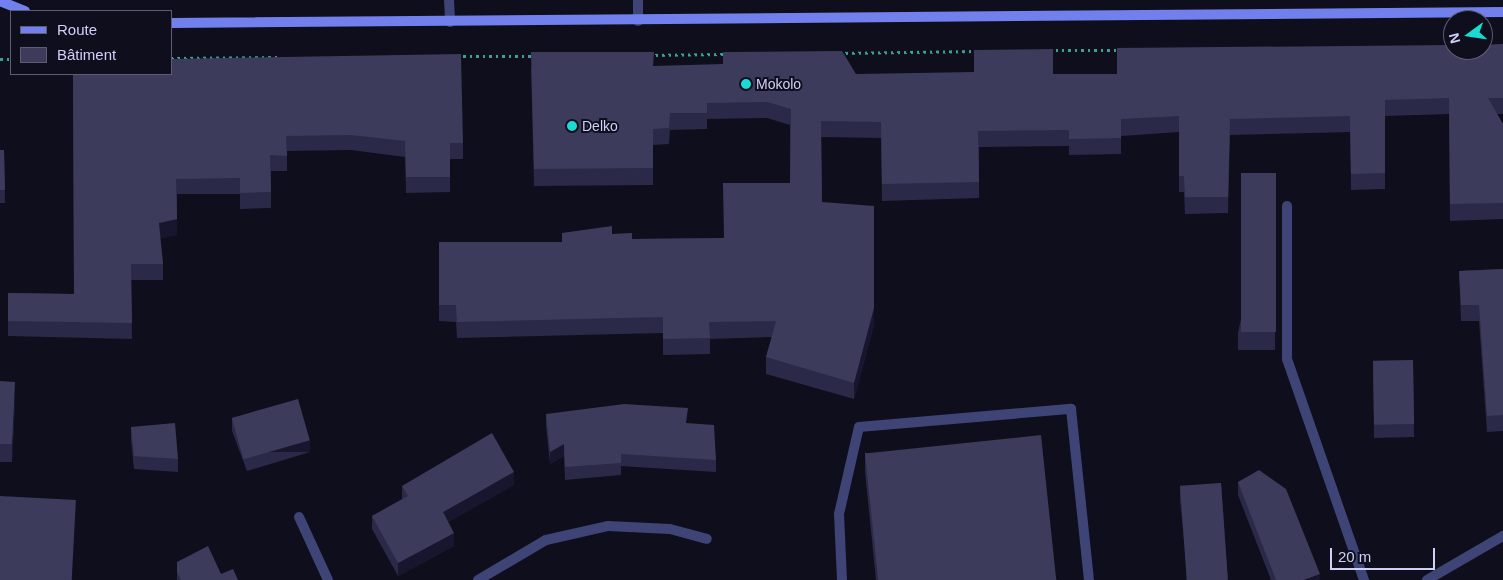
<!DOCTYPE html>
<html>
<head>
<meta charset="utf-8">
<style>
  body { margin:0 }
  #map { position:relative; width:1503px; height:580px; overflow:hidden; background:#0f0e1c; font-family:Arial,sans-serif }
  div>[style] { position:absolute }
  .path>* { height:3px; margin-top:-1.5px; transform-origin:0; background:repeating-linear-gradient(90deg,#3ba18d 0 2.5px,transparent 0 6.5px) }
  .service>* { height:10px; margin:-5px; padding:0 5px; transform-origin:5px; border-radius:5px; background:#3f4476 }
  .minor>* { height:10px; margin:-5px; padding:0 5px; transform-origin:5px; border-radius:5px; background:#3f4476 }
  .secondary>* { height:10px; margin:-5px; padding:0 5px; transform-origin:5px; border-radius:5px; background:#7280ee }
  .wall>* { inset:0; background:#2a2948 }
  .shaded-wall>* { inset:0; background:#18162f; transform-origin:0 0 }
  .building>* { inset:0; background:#3c3b5b; transform-origin:0 0 }
  .dots>* { width:14px; height:14px; translate:-50% -50%; box-sizing:border-box; border:2px solid #0f0e1c; border-radius:50% }
  span { translate:-50% -50%; white-space:nowrap; text-align:center; line-height:1.15; -webkit-text-stroke:4px #0f0e1c; paint-order:stroke }
  .poi-label { font-size:14px; color:#cfd0f9 }
  .left { translate:0 -50%; text-align:left }
  .legend { position:absolute; left:10px; top:10px; width:162px; height:65px; box-sizing:border-box; background:#0f0e1c; border:1px solid #5c5c74; margin:0; padding:6px 9px; list-style:none; font-size:15px; color:#cfd0f9 }
  .legend li { display:flex; align-items:center; gap:10px; height:25px }
  .legend b { width:25px; border:1px solid #5c5c74 }
  .north { position:absolute; left:1443px; top:10px; width:50px; height:50px; box-sizing:border-box; background:#0f0e1c; border:1px solid #5c5c74; border-radius:50%; rotate:256deg; font-size:14px; font-weight:700; line-height:20px; text-align:center; color:#cfd0f9 }
  .north::after { content:''; display:block; margin:auto; width:18px; height:22px; background:#1bdad3; clip-path:polygon(50% 0,100% 100%,50% 72%,0 100%) }
  .scale { position:absolute; left:1330px; top:548px; width:105px; height:22px; box-sizing:border-box; border:2px solid #cfd0f9; border-top:0; padding-left:6px; font-size:15px; line-height:18px; white-space:nowrap; color:#cfd0f9; -webkit-text-stroke:4px #0f0e1c; paint-order:stroke }
</style>
</head>
<body>
<div id="map">
  <div class="path">
    <i style="left:1049px;top:50px;width:72px"></i>
    <i style="left:839px;top:53px;width:139px;rotate:-0.8deg"></i>
    <i style="left:649px;top:55px;width:77px;rotate:-0.7deg"></i>
    <i style="left:457px;top:56px;width:79px"></i>
    <i style="left:171px;top:58px;width:110px;rotate:-0.5deg"></i>
    <i style="left:0;top:59px;width:11px"></i>
  </div>
  <div class="service">
    <i style="left:449px;top:0;width:22px;rotate:87deg"></i>
    <i style="left:638px;top:21px;width:21px;rotate:-90deg"></i>
    <i style="left:1287px;top:206px;width:153px;rotate:90deg"></i>
    <i style="left:1287px;top:359px;width:234px;rotate:70.8deg"></i>
    <i style="left:842px;top:580px;width:66px;rotate:-92.6deg"></i>
    <i style="left:839px;top:514px;width:89px;rotate:-77.1deg"></i>
    <i style="left:859px;top:427px;width:213px;rotate:-4.9deg"></i>
    <i style="left:1071px;top:409px;width:172px;rotate:84deg"></i>
  </div>
  <div class="minor">
    <i style="left:299px;top:517px;width:69px;rotate:65.3deg"></i>
    <i style="left:478px;top:580px;width:79px;rotate:-30.5deg"></i>
    <i style="left:546px;top:540px;width:64px;rotate:-12.7deg"></i>
    <i style="left:608px;top:526px;width:62px;rotate:2.8deg"></i>
    <i style="left:670px;top:529px;width:38px;rotate:15deg"></i>
    <i style="left:1427px;top:580px;width:88px;rotate:-30.1deg"></i>
  </div>
  <div class="secondary">
    <i style="left:0;top:1px;width:27px;rotate:22deg"></i>
    <i style="left:171px;top:23px;width:1332px;rotate:-0.47deg"></i>
  </div>
  <div class="wall">
    <i style="clip-path:polygon(1503px 44px,1503px 114px,1497px 114px,1503px 124px,1503px 219px,1450px 221px,1449px 114px,1385px 116px,1385px 189px,1351px 190px,1350px 132px,1230px 135px,1228px 213px,1185px 214px,1184px 192px,1179px 192px,1179px 132px,1121px 136px,1121px 154px,1069px 155px,1069px 146px,979px 147px,979px 198px,882px 201px,881px 138px,821px 137px,822px 202px,874px 325px,854px 399px,766px 374px,766px 357px,772px 337px,710px 339px,710px 354px,663px 355px,663px 333px,457px 338px,456px 322px,439px 321px,439px 242px,562px 242px,612px 234px,632px 239px,723px 238px,790px 183px,790px 125px,767px 118px,707px 119px,707px 129px,670px 130px,669px 144px,653px 145px,653px 185px,534px 186px,531px 68px,654px 66px,856px 74px,1117px 74px)"></i>
    <i style="clip-path:polygon(73px 74px,463px 143px,463px 159px,450px 159px,450px 192px,406px 193px,405px 157px,351px 150px,287px 151px,287px 171px,271px 171px,271px 208px,240px 209px,240px 194px,177px 194px,177px 235px,160px 238px,163px 264px,163px 280px,131px 280px,132px 339px,8px 336px,8px 293px,74px 294px)"></i>
    <i style="clip-path:polygon(0 150px,4px 150px,5px 203px,0 203px)"></i>
    <i style="clip-path:polygon(1276px 173px,1275px 350px,1238px 350px,1238px 332px)"></i>
    <i style="clip-path:polygon(1503px 269px,1503px 431px,1487px 432px,1479px 321px,1461px 321px,1459px 271px)"></i>
    <i style="clip-path:polygon(1413px 360px,1414px 437px,1374px 438px,1373px 374px)"></i>
    <i style="clip-path:polygon(0 381px,15px 400px,12px 462px,0 462px)"></i>
    <i style="clip-path:polygon(546px 414px,687px 423px,716px 460px,716px 472px,621px 466px,621px 475px,565px 480px,564px 456px,550px 464px,546px 426px)"></i>
    <i style="clip-path:polygon(232px 418px,310px 452px,247px 471px,232px 431px)"></i>
    <i style="clip-path:polygon(131px 427px,178px 459px,178px 472px,134px 469px,131px 440px)"></i>
    <i style="clip-path:polygon(865px 452px,1057px 580px,876px 580px,865px 472px)"></i>
    <i style="clip-path:polygon(1238px 482px,1320px 580px,1271px 580px,1238px 495px)"></i>
    <i style="clip-path:polygon(1221px 483px,1228px 580px,1188px 580px,1180px 500px,1180px 487px)"></i>
    <i style="clip-path:polygon(514px 485px,448px 522px,454px 546px,398px 576px,372px 529px,372px 516px,402px 499px,402px 486px)"></i>
    <i style="clip-path:polygon(177px 562px,221px 574px,238px 580px,177px 580px)"></i>
  </div>
  <div class="shaded-wall">
    <i style="clip-path:polygon(874px 206px,874px 325px,854px 399px,854px 383px)"></i>
    <i style="clip-path:polygon(177px 219px,177px 235px,159px 239px,159px 223px)"></i>
    <i style="clip-path:polygon(15px 382px,15px 400px,12px 462px,12px 444px)"></i>
    <i style="left:310px;top:440px;width:12px;height:66px;rotate:90deg"></i>
    <i style="clip-path:polygon(564px 444px,564px 456px,550px 464px,550px 452px)"></i>
    <i style="clip-path:polygon(514px 472px,514px 485px,443px 525px,443px 512px)"></i>
    <i style="clip-path:polygon(76px 500px,76px 518px,74px 580px)"></i>
    <i style="clip-path:polygon(454px 533px,454px 546px,398px 576px,398px 563px)"></i>
    <i style="clip-path:polygon(1320px 574px,1320px 580px,1303px 580px)"></i>
  </div>
  <div class="building">
    <i style="clip-path:polygon(1503px 44px,1503px 98px,1488px 98px,1503px 124px,1503px 203px,1450px 204px,1449px 98px,1385px 100px,1385px 173px,1351px 174px,1350px 116px,1230px 119px,1228px 197px,1185px 197px,1184px 176px,1179px 176px,1179px 116px,1121px 119px,1121px 138px,1069px 139px,1069px 130px,978px 131px,979px 182px,882px 184px,881px 122px,821px 121px,822px 202px,874px 206px,874px 308px,854px 383px,766px 357px,776px 321px,709px 322px,710px 338px,663px 339px,663px 317px,457px 322px,456px 305px,439px 305px,439px 242px,562px 242px,562px 233px,612px 226px,612px 234px,632px 233px,632px 239px,724px 238px,723px 183px,790px 183px,791px 109px,767px 102px,707px 103px,707px 113px,670px 113px,669px 128px,653px 129px,653px 168px,534px 169px,531px 52px,654px 52px,653px 66px,723px 64px,723px 52px,842px 51px,856px 74px,974px 72px,974px 50px,1053px 49px,1053px 74px,1117px 74px,1117px 48px,1453px 45px,1453px 50px,1483px 50px,1483px 45px)"></i>
    <i style="clip-path:polygon(461px 54px,463px 143px,450px 143px,450px 177px,406px 177px,405px 141px,351px 135px,286px 136px,287px 156px,270px 155px,271px 192px,240px 193px,240px 178px,176px 179px,177px 219px,159px 223px,163px 264px,131px 264px,132px 323px,8px 321px,8px 293px,74px 294px,73px 74px,171px 74px,171px 59px)"></i>
    <i style="clip-path:polygon(0 150px,4px 150px,5px 190px,0 190px)"></i>
    <i style="left:1241px;top:173px;width:35px;height:159px"></i>
    <i style="clip-path:polygon(1503px 269px,1503px 415px,1487px 416px,1479px 305px,1461px 305px,1459px 271px)"></i>
    <i style="left:1413px;top:360px;width:64px;height:40px;rotate:89deg"></i>
    <i style="clip-path:polygon(0 381px,15px 382px,12px 444px,0 444px)"></i>
    <i style="left:298px;top:399px;width:43px;height:69px;rotate:74deg"></i>
    <i style="clip-path:polygon(624px 404px,688px 408px,686px 423px,714px 425px,716px 460px,621px 454px,621px 463px,565px 467px,564px 444px,550px 452px,546px 414px)"></i>
    <i style="clip-path:polygon(175px 423px,178px 459px,134px 456px,131px 427px)"></i>
    <i style="clip-path:polygon(492px 433px,514px 472px,443px 512px,454px 533px,398px 563px,372px 516px,408px 496px,402px 486px)"></i>
    <i style="left:1041px;top:435px;width:146px;height:177px;rotate:84deg"></i>
    <i style="clip-path:polygon(1259px 470px,1286px 489px,1320px 574px,1303px 580px,1276px 580px,1238px 482px)"></i>
    <i style="left:1221px;top:483px;width:97px;height:41px;rotate:86deg"></i>
    <i style="left:0;top:496px;width:76px;height:84px;rotate:3deg"></i>
    <i style="clip-path:polygon(208px 546px,221px 574px,233px 569px,238px 580px,181px 580px,177px 573px,177px 562px)"></i>
  </div>
  <div class="dots">
    <i style="left:746px;top:84px;background:#1bdad3"></i>
    <i style="left:572px;top:126px;background:#1bdad3"></i>
  </div>
  <div class="poi-label">
    <span class="left" style="left:756px;top:84px">Mokolo</span>
    <span class="left" style="left:582px;top:126px">Delko</span>
  </div>
  <ul class="legend">
  <li><b style="height:6px;background:#7280ee"></b>Route</li>
  <li><b style="height:14px;background:#3c3b5b"></b>Bâtiment</li>
  </ul>
  <div class="north">N</div>
  <div class="scale">20 m</div>
</div>
</body>
</html>
